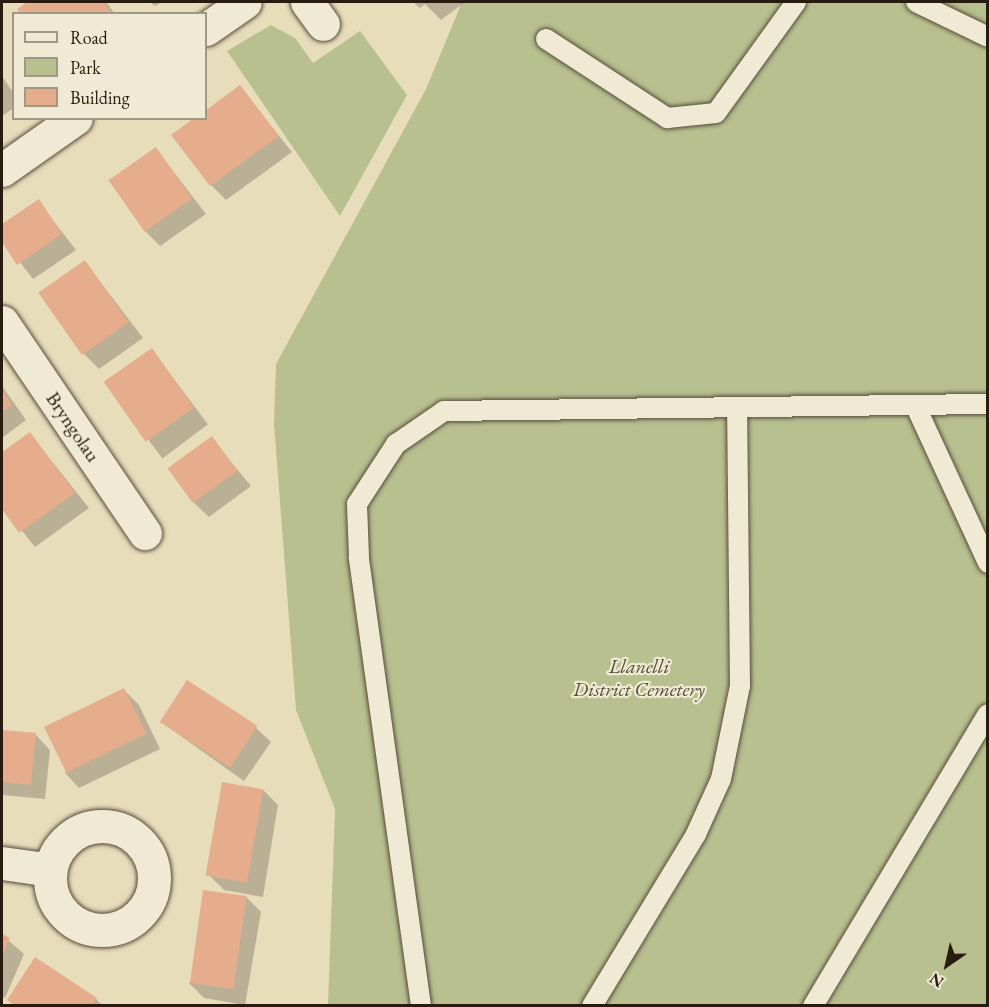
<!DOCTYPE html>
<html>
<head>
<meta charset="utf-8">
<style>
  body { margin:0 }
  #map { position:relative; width:989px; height:1007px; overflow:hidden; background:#e8ddbb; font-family:"EB Garamond",serif }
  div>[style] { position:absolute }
  .green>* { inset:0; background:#b8c08f }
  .shadow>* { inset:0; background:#0003; transform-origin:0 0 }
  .building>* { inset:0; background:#e5ad8b; transform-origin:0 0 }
  .roads { filter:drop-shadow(0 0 2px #584c3c) drop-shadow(0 0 2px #584c3c) }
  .lane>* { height:20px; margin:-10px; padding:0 10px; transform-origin:10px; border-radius:10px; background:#f0e9d3 }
  .street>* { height:33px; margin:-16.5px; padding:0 16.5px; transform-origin:16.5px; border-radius:16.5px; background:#f0e9d3 }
  .street>.ring { margin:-16.5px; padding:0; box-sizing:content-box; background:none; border:33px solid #f0e9d3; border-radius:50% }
  span { translate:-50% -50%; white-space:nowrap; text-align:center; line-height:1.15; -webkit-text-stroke:4.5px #f0e9d3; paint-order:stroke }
  .street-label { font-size:20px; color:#281c11 }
  .park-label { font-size:20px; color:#534d37; font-style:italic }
  .frame { position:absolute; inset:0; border:3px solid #281c11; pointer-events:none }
  .legend { position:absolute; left:12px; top:12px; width:195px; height:108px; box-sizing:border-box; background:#f0e9d3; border:2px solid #a09785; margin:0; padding:8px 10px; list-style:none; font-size:18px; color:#281c11 }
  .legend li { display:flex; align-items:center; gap:12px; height:30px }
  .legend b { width:30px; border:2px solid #a09785 }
  .north { position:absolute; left:917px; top:935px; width:60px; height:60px; -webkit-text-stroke:4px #f0e9d3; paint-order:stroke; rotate:214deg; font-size:16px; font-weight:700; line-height:24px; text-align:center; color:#281c11 }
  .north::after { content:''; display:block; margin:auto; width:21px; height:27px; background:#281c11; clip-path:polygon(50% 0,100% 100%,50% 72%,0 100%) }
</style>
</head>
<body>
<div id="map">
  <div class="green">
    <i style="clip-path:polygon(462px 2px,987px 2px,987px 1005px,328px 1005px,335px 809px,296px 710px,274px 424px,276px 364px,426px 89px)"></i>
    <i style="clip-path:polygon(271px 25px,295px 38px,313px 63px,360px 31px,407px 95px,340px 216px,227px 51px)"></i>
  </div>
  <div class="shadow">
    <i style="clip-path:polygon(30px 2px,106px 2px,115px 14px,22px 14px,19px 9px)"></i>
    <i style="clip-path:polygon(150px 2px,162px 2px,155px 6px)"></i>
    <i style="clip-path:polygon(413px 2px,465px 2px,441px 20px,425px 4px,420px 8px)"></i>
    <i style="clip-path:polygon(2px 76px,14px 94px,14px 108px,2px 116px)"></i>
    <i style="clip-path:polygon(240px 87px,292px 152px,226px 200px,211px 185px,206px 112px)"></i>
    <i style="clip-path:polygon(156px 149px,206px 214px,160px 246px,145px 231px)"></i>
    <i style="clip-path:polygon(38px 201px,76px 250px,33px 279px,2px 239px,2px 226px)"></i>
    <i style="clip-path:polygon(85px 262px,143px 338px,99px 369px,84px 354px)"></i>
    <i style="left:152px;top:350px;width:93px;height:57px;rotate:53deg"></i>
    <i style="clip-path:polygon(2px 386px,26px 420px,2px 438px)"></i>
    <i style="clip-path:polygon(30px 434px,89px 508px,35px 547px,2px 506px,2px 454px)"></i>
    <i style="clip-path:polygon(211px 438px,251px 486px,209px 517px,194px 503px)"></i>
    <i style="clip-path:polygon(124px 690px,139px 705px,160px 749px,79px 788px,65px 773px)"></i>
    <i style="clip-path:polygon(161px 722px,256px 728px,271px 742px,244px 781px)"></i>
    <i style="clip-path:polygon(2px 732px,36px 735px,50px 750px,45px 799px,2px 795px)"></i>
    <i style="clip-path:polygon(263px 790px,278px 805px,263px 897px,224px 890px,209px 875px)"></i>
    <i style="clip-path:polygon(246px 897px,261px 912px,245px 1005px,204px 998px,189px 983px)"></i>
    <i style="clip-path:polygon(2px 935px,24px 954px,5px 998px,2px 996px)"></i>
    <i style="clip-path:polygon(35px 959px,96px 999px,103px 1006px,15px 1006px)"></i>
  </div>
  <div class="building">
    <i style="clip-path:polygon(27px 2px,103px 2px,111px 12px,20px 14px,17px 9px)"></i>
    <i style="clip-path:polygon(240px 85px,279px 136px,210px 186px,171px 135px,194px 118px,206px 118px,206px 110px)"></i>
    <i style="left:156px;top:147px;width:63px;height:58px;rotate:55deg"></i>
    <i style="clip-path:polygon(39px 199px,62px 234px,17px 265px,2px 242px,2px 224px)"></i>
    <i style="left:85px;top:260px;width:76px;height:57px;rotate:55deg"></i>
    <i style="left:152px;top:348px;width:73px;height:59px;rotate:55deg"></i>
    <i style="clip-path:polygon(2px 389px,12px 405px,2px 412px)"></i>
    <i style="clip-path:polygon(30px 432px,75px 493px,19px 533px,2px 509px,2px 452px)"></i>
    <i style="left:212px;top:436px;width:43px;height:55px;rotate:54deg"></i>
    <i style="left:187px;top:680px;width:84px;height:50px;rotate:33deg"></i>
    <i style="left:124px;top:688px;width:51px;height:89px;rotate:64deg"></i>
    <i style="clip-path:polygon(2px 730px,36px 733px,31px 785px,2px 782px)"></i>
    <i style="left:222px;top:782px;width:42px;height:95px;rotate:10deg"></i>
    <i style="left:203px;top:890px;width:44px;height:94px;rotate:8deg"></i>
    <i style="clip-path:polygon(2px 934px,10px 938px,2px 957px)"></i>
    <i style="clip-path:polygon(35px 957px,97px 998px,92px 1006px,15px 1006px,7px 1000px)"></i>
  </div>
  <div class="roads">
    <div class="lane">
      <i style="left:916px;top:2px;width:80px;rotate:25.9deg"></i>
      <i style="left:546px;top:39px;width:145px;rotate:33.1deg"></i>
      <i style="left:667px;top:118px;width:49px;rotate:-5.8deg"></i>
      <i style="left:716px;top:113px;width:137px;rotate:-54.2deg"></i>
      <i style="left:916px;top:407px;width:172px;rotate:65.2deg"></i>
      <i style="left:421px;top:1006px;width:453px;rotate:-97.9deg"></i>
      <i style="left:359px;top:557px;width:53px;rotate:-92.2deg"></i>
      <i style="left:357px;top:504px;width:72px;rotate:-57deg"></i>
      <i style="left:396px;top:444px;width:58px;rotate:-34.5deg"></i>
      <i style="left:444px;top:411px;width:544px;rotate:-0.74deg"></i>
      <i style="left:592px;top:1006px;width:201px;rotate:-58.8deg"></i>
      <i style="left:696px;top:834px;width:60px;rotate:-65.6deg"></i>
      <i style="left:721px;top:779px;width:95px;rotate:-78.5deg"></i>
      <i style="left:740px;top:686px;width:276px;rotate:-90.6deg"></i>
      <i style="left:813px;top:1006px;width:340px;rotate:-59.1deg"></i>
    </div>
    <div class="street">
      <i style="left:307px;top:2px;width:27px;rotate:54deg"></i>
      <i style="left:206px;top:29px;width:47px;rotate:-34.7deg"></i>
      <i style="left:2px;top:170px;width:90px;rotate:-35.1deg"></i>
      <i style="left:2px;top:322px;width:255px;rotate:55.9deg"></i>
      <i class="ring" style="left:50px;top:826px;width:71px;height:71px"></i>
      <i style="left:2px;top:863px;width:49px;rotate:8.1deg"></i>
    </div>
  </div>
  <div class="street-label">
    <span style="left:73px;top:427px;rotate:56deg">Bryngolau</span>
  </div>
  <div class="park-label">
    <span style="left:639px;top:678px">Llanelli<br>District Cemetery</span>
  </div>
  <div class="frame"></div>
  <ul class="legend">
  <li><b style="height:8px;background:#f0e9d3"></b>Road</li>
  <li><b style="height:16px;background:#b8c08f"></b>Park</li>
  <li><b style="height:16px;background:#e5ad8b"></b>Building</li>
  </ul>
  <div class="north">N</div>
</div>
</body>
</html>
